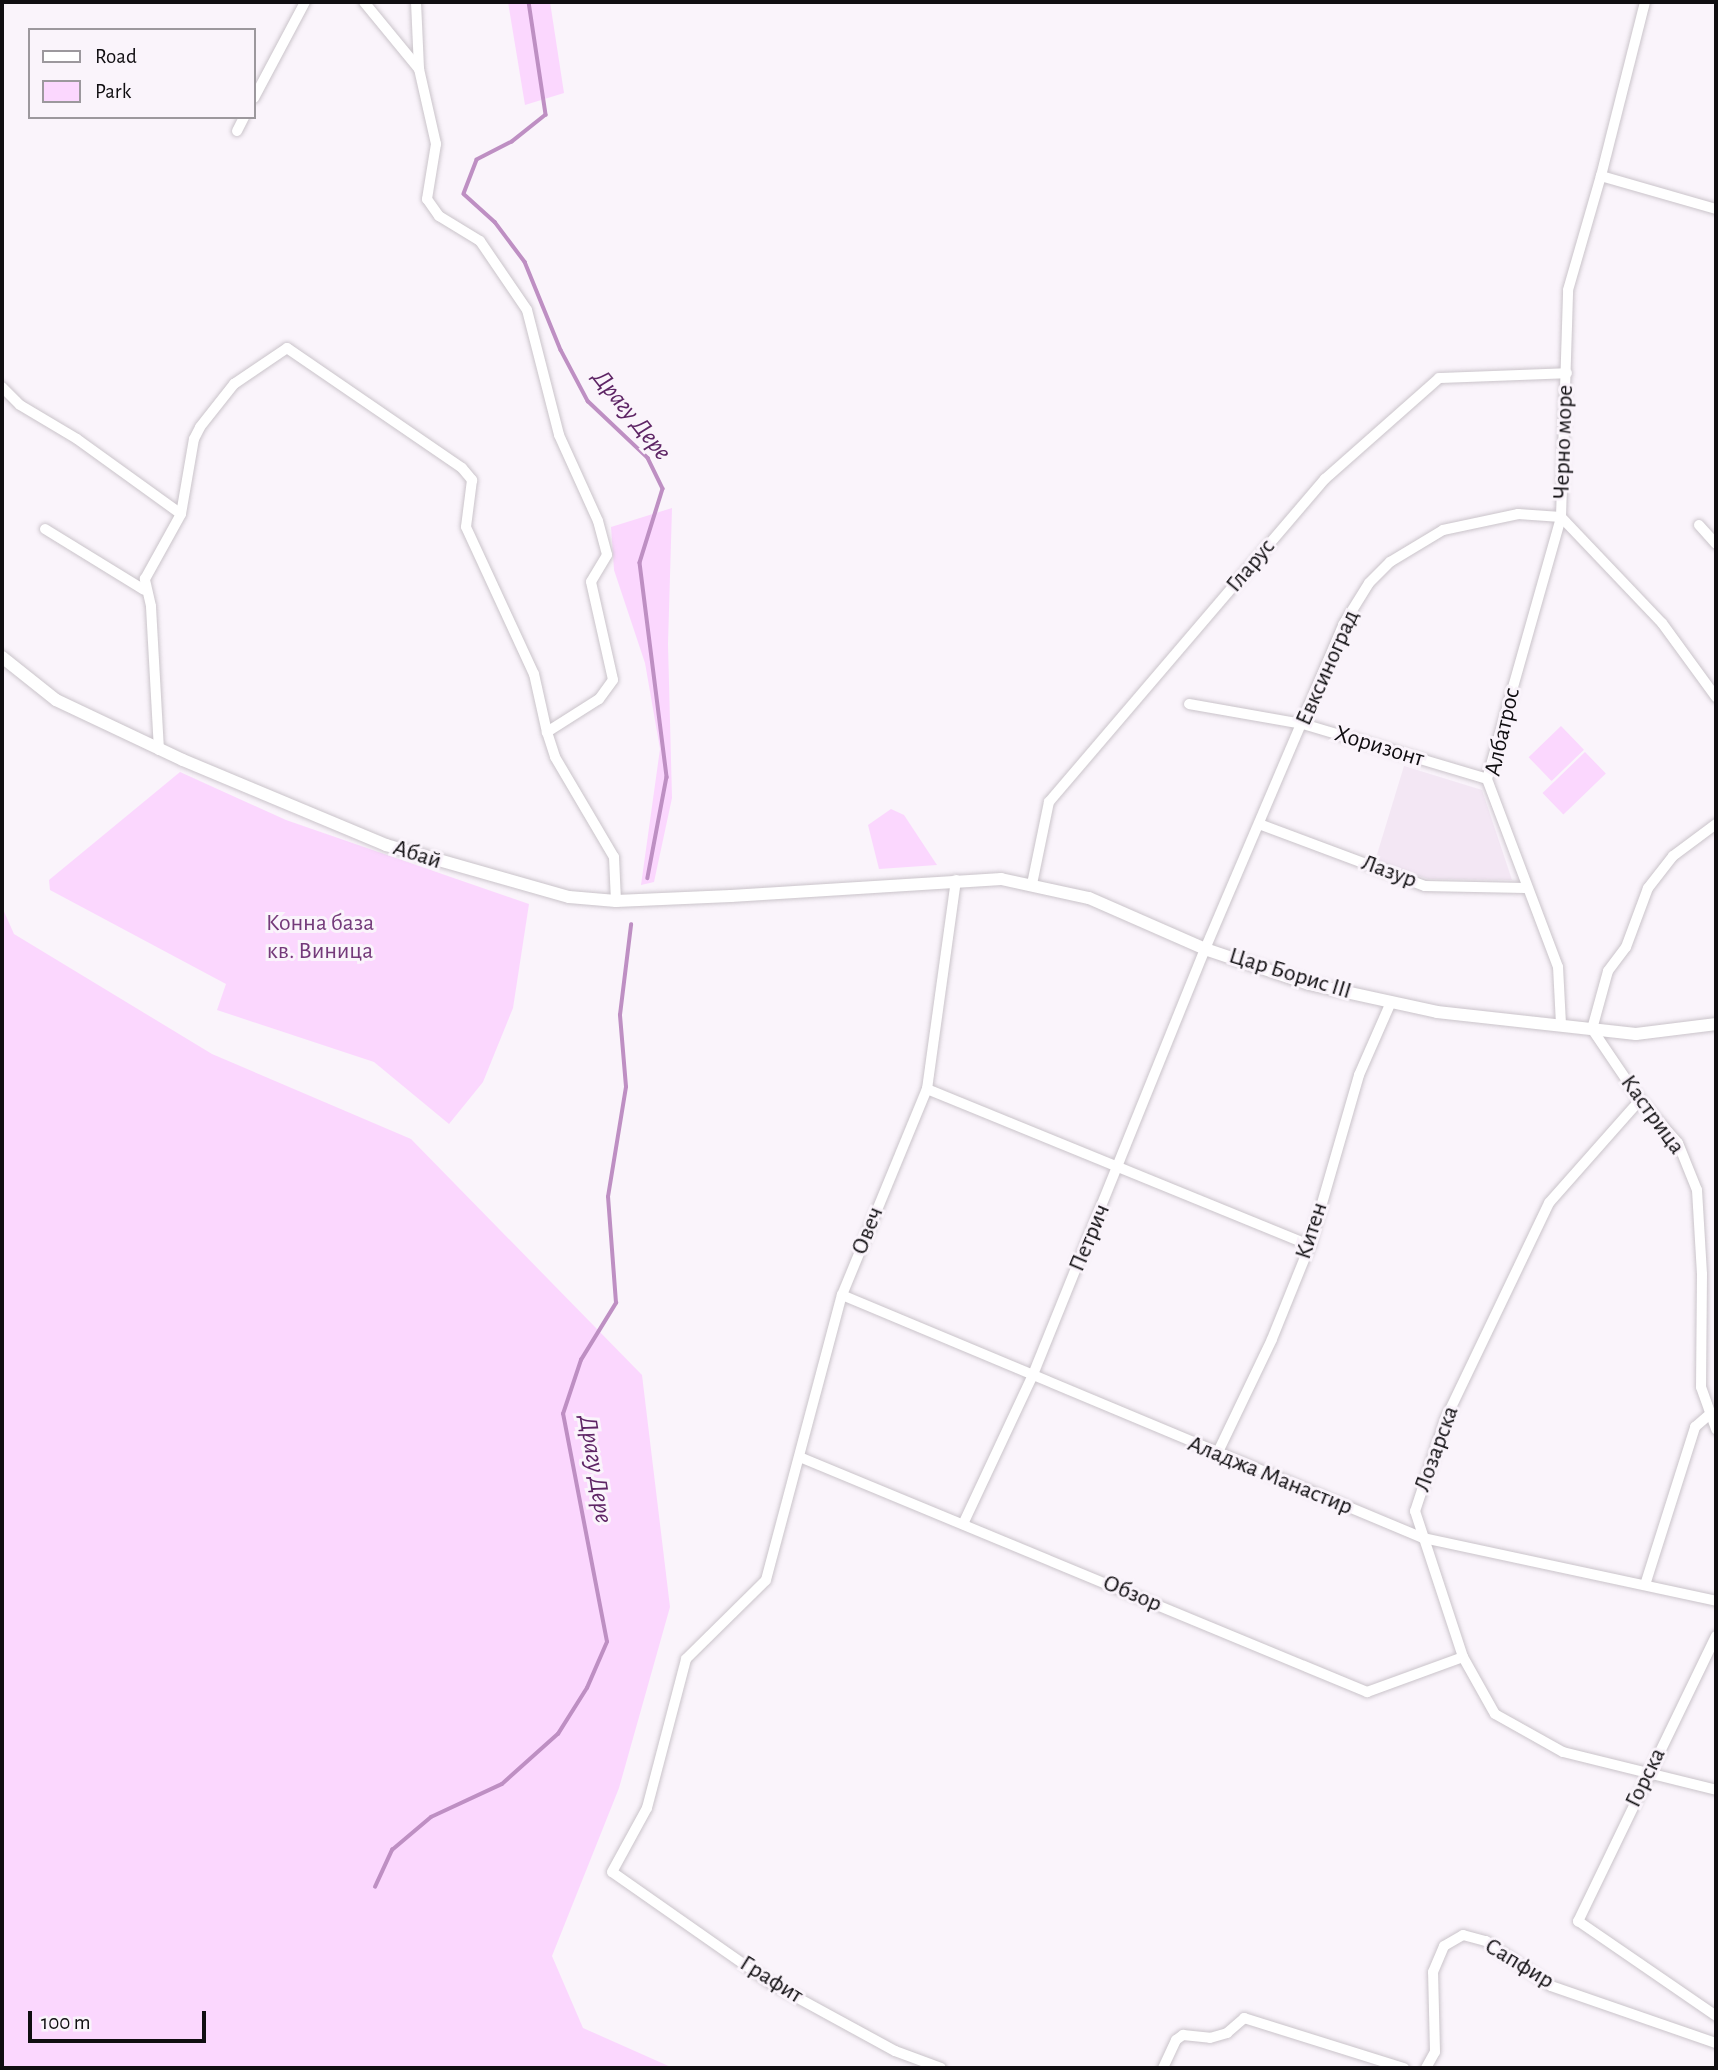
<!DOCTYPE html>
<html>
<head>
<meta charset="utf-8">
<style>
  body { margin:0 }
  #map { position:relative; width:1718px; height:2070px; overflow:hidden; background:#faf4fb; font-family:"Alegreya Sans",sans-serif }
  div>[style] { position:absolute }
  .built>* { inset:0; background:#f3e7f4 }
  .green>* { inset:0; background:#fbd7fe; transform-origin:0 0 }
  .stream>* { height:3.5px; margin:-1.75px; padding:0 1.75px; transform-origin:1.75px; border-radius:1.75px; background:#be8fc3 }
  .roads { filter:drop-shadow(0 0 2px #cac4ca) drop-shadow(0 0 2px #cac4ca) }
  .minor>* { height:10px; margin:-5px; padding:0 5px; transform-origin:5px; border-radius:5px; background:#fff }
  .tertiary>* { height:12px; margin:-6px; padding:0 6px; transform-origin:6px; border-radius:6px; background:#fff }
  span { translate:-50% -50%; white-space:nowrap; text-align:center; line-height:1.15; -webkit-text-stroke:6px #faf4fb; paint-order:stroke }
  .street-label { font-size:24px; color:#100e11 }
  .park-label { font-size:24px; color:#743a7a }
  .water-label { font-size:26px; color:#5e2565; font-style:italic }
  .frame { position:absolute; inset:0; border:4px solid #100e11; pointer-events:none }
  .legend { position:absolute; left:28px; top:28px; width:228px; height:91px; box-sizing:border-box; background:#faf4fb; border:2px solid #9c989d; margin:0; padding:9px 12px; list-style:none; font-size:21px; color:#100e11 }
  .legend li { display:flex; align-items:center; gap:14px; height:35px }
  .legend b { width:35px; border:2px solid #9c989d }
  .scale { position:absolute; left:28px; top:2011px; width:178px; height:32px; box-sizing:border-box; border:4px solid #100e11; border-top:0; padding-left:9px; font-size:21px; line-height:24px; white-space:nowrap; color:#100e11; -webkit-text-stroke:5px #faf4fb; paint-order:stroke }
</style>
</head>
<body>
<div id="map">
  <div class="built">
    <i style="clip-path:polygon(1404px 766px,1482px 790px,1512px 880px,1428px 879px,1375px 861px)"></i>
  </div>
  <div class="green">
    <i style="clip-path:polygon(508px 2px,550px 2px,564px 93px,525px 105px)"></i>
    <i style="clip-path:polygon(672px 508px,668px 644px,672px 798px,654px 882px,641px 885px,660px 749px,645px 663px,614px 570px,611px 527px)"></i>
    <i style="left:1561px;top:726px;width:33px;height:45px;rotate:46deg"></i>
    <i style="left:1585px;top:752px;width:30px;height:59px;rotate:46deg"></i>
    <i style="clip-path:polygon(180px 772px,286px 820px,529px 904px,513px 1008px,483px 1082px,449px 1124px,374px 1062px,217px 1010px,226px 984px,50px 890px,49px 880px)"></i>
    <i style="clip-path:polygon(891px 809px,904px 815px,937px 865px,879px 869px,868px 825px)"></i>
    <i style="clip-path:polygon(2px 907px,14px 934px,212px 1054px,411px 1139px,642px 1375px,670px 1607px,619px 1788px,552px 1956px,583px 2028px,673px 2068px,2px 2068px)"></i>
  </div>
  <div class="stream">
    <i style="left:529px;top:2px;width:114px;rotate:81.4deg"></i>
    <i style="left:546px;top:115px;width:43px;rotate:141.5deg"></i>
    <i style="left:512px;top:142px;width:39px;rotate:153deg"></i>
    <i style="left:477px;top:160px;width:36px;rotate:111deg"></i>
    <i style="left:464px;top:194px;width:42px;rotate:42.1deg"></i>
    <i style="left:495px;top:222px;width:50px;rotate:53.1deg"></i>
    <i style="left:525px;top:262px;width:95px;rotate:67.8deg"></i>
    <i style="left:561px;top:350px;width:58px;rotate:62.1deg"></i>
    <i style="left:588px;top:401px;width:83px;rotate:43.5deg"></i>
    <i style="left:648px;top:458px;width:34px;rotate:64deg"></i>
    <i style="left:663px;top:489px;width:77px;rotate:107.3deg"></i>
    <i style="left:640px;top:563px;width:216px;rotate:82.8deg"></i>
    <i style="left:667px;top:777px;width:103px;rotate:100.7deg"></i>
    <i style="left:375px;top:1887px;width:41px;rotate:-65.3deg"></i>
    <i style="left:392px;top:1850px;width:51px;rotate:-40.2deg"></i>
    <i style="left:431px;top:1817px;width:78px;rotate:-24.9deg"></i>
    <i style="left:502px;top:1784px;width:75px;rotate:-41.8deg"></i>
    <i style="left:558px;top:1734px;width:54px;rotate:-57.8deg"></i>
    <i style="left:587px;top:1688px;width:50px;rotate:-66.5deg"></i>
    <i style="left:607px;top:1642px;width:232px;rotate:-100.9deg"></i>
    <i style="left:563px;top:1414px;width:57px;rotate:-71.6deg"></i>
    <i style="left:581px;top:1360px;width:67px;rotate:-58.4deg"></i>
    <i style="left:616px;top:1303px;width:106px;rotate:-94.3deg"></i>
    <i style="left:608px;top:1197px;width:111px;rotate:-80.7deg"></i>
    <i style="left:626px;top:1087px;width:72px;rotate:-94.8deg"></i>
    <i style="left:620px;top:1015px;width:91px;rotate:-83deg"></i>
  </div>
  <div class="roads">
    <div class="minor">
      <i style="left:364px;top:2px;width:87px;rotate:50.6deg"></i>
      <i style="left:416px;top:2px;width:67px;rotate:87.4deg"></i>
      <i style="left:419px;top:69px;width:77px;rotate:77.2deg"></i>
      <i style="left:436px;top:144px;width:56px;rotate:99.3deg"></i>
      <i style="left:427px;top:199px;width:21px;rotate:55deg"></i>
      <i style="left:439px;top:216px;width:48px;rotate:31.4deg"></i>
      <i style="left:480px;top:241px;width:83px;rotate:55.7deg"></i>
      <i style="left:527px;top:310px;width:129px;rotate:75.6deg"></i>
      <i style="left:559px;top:435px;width:94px;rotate:65.6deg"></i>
      <i style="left:598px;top:521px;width:35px;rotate:75deg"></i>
      <i style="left:607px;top:555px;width:31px;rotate:121deg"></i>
      <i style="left:591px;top:582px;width:100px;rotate:77.3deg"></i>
      <i style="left:613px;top:680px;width:24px;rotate:126deg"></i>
      <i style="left:599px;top:699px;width:62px;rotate:147.6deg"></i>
      <i style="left:547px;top:732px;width:26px;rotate:72deg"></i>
      <i style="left:555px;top:757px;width:116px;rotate:59.5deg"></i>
      <i style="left:614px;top:857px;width:44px;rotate:87.4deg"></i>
      <i style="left:1645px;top:2px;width:179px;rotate:104.2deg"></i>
      <i style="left:1601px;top:176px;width:120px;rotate:16deg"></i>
      <i style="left:254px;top:98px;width:109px;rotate:-62deg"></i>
      <i style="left:237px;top:131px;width:16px;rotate:-63deg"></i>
      <i style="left:2px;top:387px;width:25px;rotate:45deg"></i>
      <i style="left:20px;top:405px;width:66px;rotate:30.8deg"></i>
      <i style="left:77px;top:439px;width:128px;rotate:35.8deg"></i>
      <i style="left:1561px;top:517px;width:146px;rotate:46.4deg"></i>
      <i style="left:1662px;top:623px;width:92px;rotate:53.9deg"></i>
      <i style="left:1699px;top:525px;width:25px;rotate:48deg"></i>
      <i style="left:45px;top:529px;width:116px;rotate:31.6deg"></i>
      <i style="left:1189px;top:704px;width:116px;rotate:10deg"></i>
      <i style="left:1303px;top:724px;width:192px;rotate:16.6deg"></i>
      <i style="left:159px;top:750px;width:144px;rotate:-93.2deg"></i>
      <i style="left:151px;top:606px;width:28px;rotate:-103deg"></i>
      <i style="left:145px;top:579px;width:74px;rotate:-61deg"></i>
      <i style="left:181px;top:514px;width:76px;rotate:-80.2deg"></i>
      <i style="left:194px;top:439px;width:13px;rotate:-63deg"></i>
      <i style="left:200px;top:427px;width:55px;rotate:-51.7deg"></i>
      <i style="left:234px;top:384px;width:64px;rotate:-34.2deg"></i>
      <i style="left:287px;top:348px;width:212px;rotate:34.4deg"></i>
      <i style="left:462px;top:468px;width:16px;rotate:50deg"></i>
      <i style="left:472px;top:480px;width:47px;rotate:97.3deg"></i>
      <i style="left:466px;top:527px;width:162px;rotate:65.2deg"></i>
      <i style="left:534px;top:674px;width:59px;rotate:77.4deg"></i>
      <i style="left:1259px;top:824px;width:177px;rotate:20.5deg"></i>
      <i style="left:1425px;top:886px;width:100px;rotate:1.1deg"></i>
      <i style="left:1716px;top:824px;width:54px;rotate:143.3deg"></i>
      <i style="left:1673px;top:856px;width:41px;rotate:128deg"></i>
      <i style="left:1648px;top:888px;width:63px;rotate:110.4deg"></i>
      <i style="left:1626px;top:947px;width:30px;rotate:127deg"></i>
      <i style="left:1608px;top:971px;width:60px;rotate:105.4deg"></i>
      <i style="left:1592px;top:1029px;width:86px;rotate:55.9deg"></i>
      <i style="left:1640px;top:1100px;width:57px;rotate:48.5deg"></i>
      <i style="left:1678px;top:1143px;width:51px;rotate:68deg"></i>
      <i style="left:1697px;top:1190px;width:84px;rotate:86.6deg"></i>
      <i style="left:1702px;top:1274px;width:113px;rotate:90.5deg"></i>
      <i style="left:1701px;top:1387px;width:45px;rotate:70.3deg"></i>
      <i style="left:1032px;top:884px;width:84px;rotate:-78.3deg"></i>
      <i style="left:1049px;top:802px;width:425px;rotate:-49.5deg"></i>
      <i style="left:1325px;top:479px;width:152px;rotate:-41.5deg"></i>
      <i style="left:1439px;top:378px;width:128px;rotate:-2.2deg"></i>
      <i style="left:1561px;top:1024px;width:57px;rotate:-93deg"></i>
      <i style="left:1558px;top:967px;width:201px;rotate:-110.7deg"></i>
      <i style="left:1487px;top:779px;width:272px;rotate:-74.2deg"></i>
      <i style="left:1561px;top:517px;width:227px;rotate:-88.2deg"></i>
      <i style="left:1568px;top:290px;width:119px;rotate:-73.9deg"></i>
      <i style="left:927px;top:1089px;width:414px;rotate:22.2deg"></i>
      <i style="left:1640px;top:1100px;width:137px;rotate:131.5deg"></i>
      <i style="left:1549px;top:1203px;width:241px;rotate:115.6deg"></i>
      <i style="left:1445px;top:1420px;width:96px;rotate:108.2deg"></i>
      <i style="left:1415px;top:1511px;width:154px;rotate:71.8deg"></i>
      <i style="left:1463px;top:1657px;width:65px;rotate:60.7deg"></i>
      <i style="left:1495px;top:1714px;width:78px;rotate:29.2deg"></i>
      <i style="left:1563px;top:1752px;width:158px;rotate:13.9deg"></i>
      <i style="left:842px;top:1295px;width:630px;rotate:22.7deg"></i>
      <i style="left:1423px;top:1538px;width:300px;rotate:12.1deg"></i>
      <i style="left:1217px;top:1454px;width:127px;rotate:-64.4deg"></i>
      <i style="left:1272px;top:1339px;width:101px;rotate:-68deg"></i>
      <i style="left:1310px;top:1245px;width:177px;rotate:-73.9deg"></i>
      <i style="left:1359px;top:1075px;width:80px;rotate:-66.3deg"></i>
      <i style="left:802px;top:1458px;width:612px;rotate:22.5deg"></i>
      <i style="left:1367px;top:1692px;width:102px;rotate:-20deg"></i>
      <i style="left:964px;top:1522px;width:160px;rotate:-64.9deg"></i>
      <i style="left:1032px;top:1377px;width:462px;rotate:-68deg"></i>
      <i style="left:1205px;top:949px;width:352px;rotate:-66.9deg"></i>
      <i style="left:1343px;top:625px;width:49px;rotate:-58.2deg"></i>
      <i style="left:1369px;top:583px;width:30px;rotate:-45deg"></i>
      <i style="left:1390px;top:562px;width:62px;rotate:-31.1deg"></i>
      <i style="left:1443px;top:530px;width:77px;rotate:-12deg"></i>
      <i style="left:1518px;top:514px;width:43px;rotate:4deg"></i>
      <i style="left:1645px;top:1585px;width:166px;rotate:-72.4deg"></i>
      <i style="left:1695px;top:1427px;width:18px;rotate:-41deg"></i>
      <i style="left:1716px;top:1636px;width:317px;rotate:115.8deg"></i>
      <i style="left:1578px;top:1921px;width:168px;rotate:34.5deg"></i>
      <i style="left:941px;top:2068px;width:49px;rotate:-159.7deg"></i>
      <i style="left:895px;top:2051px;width:140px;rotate:-151.4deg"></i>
      <i style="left:772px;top:1984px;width:195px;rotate:-145deg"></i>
      <i style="left:612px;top:1872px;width:73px;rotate:-61.3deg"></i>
      <i style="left:647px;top:1808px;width:154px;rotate:-75.3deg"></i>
      <i style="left:686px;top:1659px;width:112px;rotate:-44.6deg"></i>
      <i style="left:766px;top:1580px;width:295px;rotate:-75.1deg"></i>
      <i style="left:842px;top:1295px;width:223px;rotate:-67.6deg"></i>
      <i style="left:927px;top:1089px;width:211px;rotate:-82.1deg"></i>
      <i style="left:1163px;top:2068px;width:31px;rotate:-65deg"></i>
      <i style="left:1176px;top:2040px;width:9px;rotate:-36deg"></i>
      <i style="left:1183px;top:2035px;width:27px;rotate:6deg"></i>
      <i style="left:1210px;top:2038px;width:18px;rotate:-16deg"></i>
      <i style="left:1227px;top:2033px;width:23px;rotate:-41deg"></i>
      <i style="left:1244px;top:2018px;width:168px;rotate:17.4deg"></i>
      <i style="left:1426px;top:2068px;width:18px;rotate:-61deg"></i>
      <i style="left:1435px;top:2052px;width:80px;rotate:-91.4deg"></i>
      <i style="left:1433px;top:1972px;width:28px;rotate:-67deg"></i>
      <i style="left:1444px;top:1946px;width:22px;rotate:-30deg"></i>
      <i style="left:1463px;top:1935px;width:24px;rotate:15deg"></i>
      <i style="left:1486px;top:1941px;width:79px;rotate:34.7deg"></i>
      <i style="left:1551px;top:1986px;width:175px;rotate:19.1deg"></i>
    </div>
    <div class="tertiary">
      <i style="left:2px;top:657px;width:69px;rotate:38.5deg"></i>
      <i style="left:56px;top:700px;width:140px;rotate:25.3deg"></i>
      <i style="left:183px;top:760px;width:220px;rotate:22.7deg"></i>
      <i style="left:386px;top:845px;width:190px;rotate:15.9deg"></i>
      <i style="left:569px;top:897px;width:47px;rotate:4.9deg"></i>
      <i style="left:616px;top:901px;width:115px;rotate:-2.5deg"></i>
      <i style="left:731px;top:896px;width:271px;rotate:-3.6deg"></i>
      <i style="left:1001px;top:879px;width:90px;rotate:12.2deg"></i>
      <i style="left:1089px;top:898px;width:127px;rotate:23.7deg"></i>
      <i style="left:1205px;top:949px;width:110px;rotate:18.6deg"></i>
      <i style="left:1309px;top:984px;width:131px;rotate:12.3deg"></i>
      <i style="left:1437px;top:1012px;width:200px;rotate:6.3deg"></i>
      <i style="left:1636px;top:1034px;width:81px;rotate:-7.1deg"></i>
    </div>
  </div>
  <div class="street-label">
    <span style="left:1564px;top:442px;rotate:-88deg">Черно море</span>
    <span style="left:1251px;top:566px;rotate:-50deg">Гларус</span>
    <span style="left:1328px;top:668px;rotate:-66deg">Евксиноград</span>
    <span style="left:1503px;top:732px;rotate:-77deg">Албатрос</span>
    <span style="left:1379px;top:747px;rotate:17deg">Хоризонт</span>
    <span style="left:417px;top:855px;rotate:18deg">Абай</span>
    <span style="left:1389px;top:872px;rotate:20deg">Лазур</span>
    <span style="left:1290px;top:974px;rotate:17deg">Цар Борис III</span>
    <span style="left:1652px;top:1115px;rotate:54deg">Кастрица</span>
    <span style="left:868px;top:1231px;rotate:-68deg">Овеч</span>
    <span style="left:1312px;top:1231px;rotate:-72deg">Китен</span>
    <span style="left:1090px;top:1238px;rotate:-67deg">Петрич</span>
    <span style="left:1437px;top:1449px;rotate:-70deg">Лозарска</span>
    <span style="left:1270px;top:1476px;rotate:22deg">Аладжа Манастир</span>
    <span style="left:1132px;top:1594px;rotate:23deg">Обзор</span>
    <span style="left:1646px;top:1778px;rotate:-64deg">Горска</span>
    <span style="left:1519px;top:1964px;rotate:31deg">Сапфир</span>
    <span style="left:771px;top:1980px;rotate:32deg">Графит</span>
  </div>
  <div class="park-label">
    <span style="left:320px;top:938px">Конна база<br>кв. Виница</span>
  </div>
  <div class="water-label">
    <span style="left:631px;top:415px;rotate:51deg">Драгу Дере</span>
    <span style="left:595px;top:1469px;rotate:81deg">Драгу Дере</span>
  </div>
  <div class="frame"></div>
  <ul class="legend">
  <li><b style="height:9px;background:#fff"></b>Road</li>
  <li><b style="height:19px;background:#fbd7fe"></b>Park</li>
  </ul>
  <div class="scale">100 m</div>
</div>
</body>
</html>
